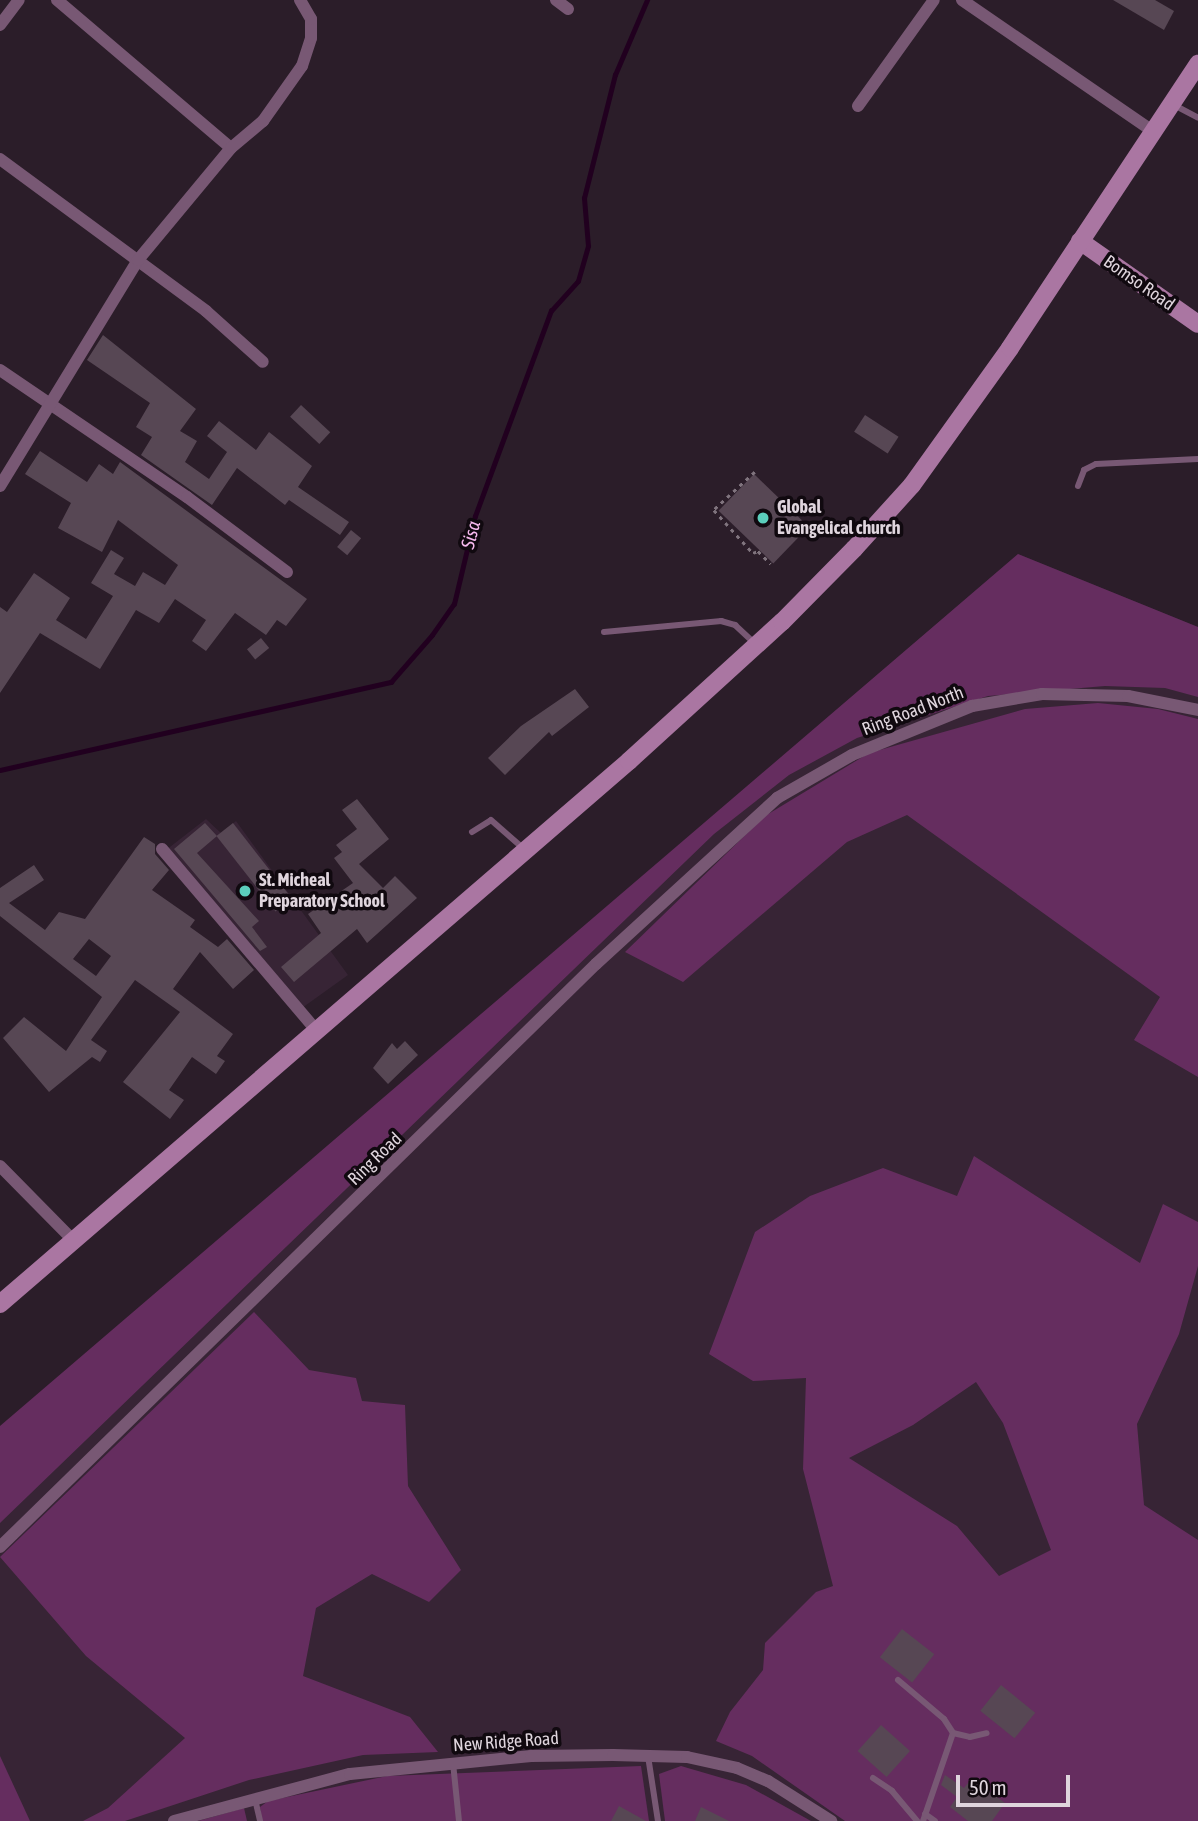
<!DOCTYPE html>
<html>
<head>
<meta charset="utf-8">
<style>
  body { margin:0 }
  #map { position:relative; width:1198px; height:1821px; overflow:hidden; background:#2b1d29; font-family:"Asap Condensed",sans-serif }
  div>[style] { position:absolute }
  .built>* { inset:0; background:#372435 }
  .green>* { inset:0; background:#652d5f }
  .stream>* { height:4.5px; margin:-2.25px; padding:0 2.25px; transform-origin:2.25px; border-radius:2.25px; background:#21001f }
  .building>* { inset:0; background:#574754; transform-origin:0 0 }
  .path>* { height:2.5px; margin-top:-1.25px; transform-origin:0; background:repeating-linear-gradient(90deg,#80747e 0 3.5px,transparent 0 8.5px) }
  .lane>* { height:6px; margin:-3px; padding:0 3px; transform-origin:3px; border-radius:3px; background:#785874 }
  .street>* { height:12px; margin:-6px; padding:0 6px; transform-origin:6px; border-radius:6px; background:#785874 }
  .secondary>* { height:18px; margin:-9px; padding:0 9px; transform-origin:9px; border-radius:9px; background:#aa76a2 }
  .dots>* { width:19px; height:19px; translate:-50% -50%; box-sizing:border-box; border:4px solid #10090f; border-radius:50% }
  span { translate:-50% -50%; white-space:nowrap; text-align:center; line-height:1.15; -webkit-text-stroke:7px #10090f; paint-order:stroke }
  .street-label { font-size:18px; color:#dfd5dd }
  .poi-label { font-size:18px; color:#dfd5dd; font-weight:700 }
  .left { translate:0 -50%; text-align:left }
  .water-label { font-size:19px; color:#f5b8ec; font-style:italic }
  .scale { position:absolute; left:956px; top:1775px; width:114px; height:32px; box-sizing:border-box; border:4px solid #dfd5dd; border-top:0; padding-left:9px; font-size:21px; line-height:24px; white-space:nowrap; color:#dfd5dd; -webkit-text-stroke:5px #10090f; paint-order:stroke }
</style>
</head>
<body>
<div id="map">
  <div class="built">
    <i style="clip-path:polygon(1018px 554px,1198px 627px,1198px 1821px,0 1821px,0 1429px)"></i>
    <i style="clip-path:polygon(206px 819px,221px 833px,236px 821px,348px 975px,302px 1008px,166px 850px)"></i>
  </div>
  <div class="green">
    <i style="clip-path:polygon(1018px 554px,1198px 627px,1198px 697px,1165px 688px,1105px 686px,988px 696px,857px 738px,789px 775px,714px 834px,0 1523px,0 1426px)"></i>
    <i style="clip-path:polygon(1098px 703px,1158px 709px,1198px 719px,1198px 1077px,1134px 1040px,1160px 997px,907px 815px,847px 842px,683px 982px,625px 952px,765px 816px,869px 753px,1025px 709px)"></i>
    <i style="clip-path:polygon(evenodd,974px 1156px,1140px 1263px,1163px 1204px,1198px 1222px,1198px 1266px,1179px 1334px,1137px 1424px,1144px 1505px,1198px 1540px,1198px 1821px,845px 1821px,752px 1756px,716px 1741px,730px 1712px,763px 1670px,765px 1643px,816px 1592px,833px 1586px,803px 1469px,806px 1378px,753px 1381px,709px 1354px,755px 1232px,810px 1196px,883px 1168px,957px 1196px,974px 1156px,976px 1382px,1003px 1423px,1051px 1550px,999px 1576px,957px 1526px,849px 1458px,913px 1425px,976px 1382px)"></i>
    <i style="clip-path:polygon(254px 1312px,309px 1370px,356px 1378px,362px 1401px,405px 1405px,408px 1486px,461px 1570px,429px 1602px,372px 1574px,316px 1608px,303px 1676px,410px 1717px,438px 1752px,363px 1755px,249px 1780px,125px 1821px,83px 1821px,108px 1808px,185px 1738px,86px 1656px,0 1557px)"></i>
    <i style="clip-path:polygon(0 1756px,30px 1821px,0 1821px)"></i>
    <i style="clip-path:polygon(641px 1766px,649px 1821px,262px 1821px,260px 1807px,268px 1801px,387px 1776px)"></i>
    <i style="clip-path:polygon(681px 1766px,746px 1785px,811px 1821px,665px 1821px,659px 1774px)"></i>
    <i style="clip-path:polygon(244px 1808px,247px 1821px,198px 1821px)"></i>
  </div>
  <div class="stream">
    <i style="left:0;top:770px;width:401px;rotate:-12.7deg"></i>
    <i style="left:391px;top:682px;width:62px;rotate:-48.9deg"></i>
    <i style="left:432px;top:635px;width:38px;rotate:-55deg"></i>
    <i style="left:454px;top:604px;width:90px;rotate:-76.6deg"></i>
    <i style="left:475px;top:516px;width:219px;rotate:-69.7deg"></i>
    <i style="left:551px;top:311px;width:40px;rotate:-48deg"></i>
    <i style="left:578px;top:281px;width:36px;rotate:-74deg"></i>
    <i style="left:588px;top:246px;width:48px;rotate:-94.8deg"></i>
    <i style="left:584px;top:198px;width:127px;rotate:-75.9deg"></i>
    <i style="left:615px;top:75px;width:82px;rotate:-66.9deg"></i>
  </div>
  <div class="building">
    <i style="clip-path:polygon(1113px 0,1155px 0,1174px 11px,1164px 30px)"></i>
    <i style="clip-path:polygon(103px 335px,196px 409px,180px 431px,197px 441px,185px 462px,209px 479px,227px 452px,207px 436px,219px 421px,256px 450px,269px 432px,312px 466px,298px 487px,349px 522px,340px 535px,289px 500px,285px 505px,237px 468px,212px 505px,141px 455px,152px 437px,136px 427px,150px 403px,87px 360px)"></i>
    <i style="left:301px;top:405px;width:40px;height:16px;rotate:43deg"></i>
    <i style="left:865px;top:415px;width:40px;height:20px;rotate:33deg"></i>
    <i style="clip-path:polygon(40px 451px,87px 482px,99px 464px,113px 474px,120px 462px,307px 599px,286px 626px,277px 620px,266px 635px,235px 613px,206px 651px,192px 641px,206px 620px,175px 599px,159px 623px,136px 610px,100px 669px,40px 633px,0 693px,0 607px,7px 612px,34px 573px,70px 598px,56px 620px,86px 639px,113px 596px,91px 583px,111px 550px,124px 558px,114px 574px,135px 586px,143px 572px,165px 585px,178px 565px,118px 520px,102px 552px,58px 528px,71px 503px,25px 474px)"></i>
    <i style="left:754px;top:474px;width:76px;height:51px;rotate:44deg"></i>
    <i style="left:351px;top:530px;width:13px;height:22px;rotate:39deg"></i>
    <i style="left:261px;top:638px;width:13px;height:18px;rotate:51deg"></i>
    <i style="clip-path:polygon(575px 689px,589px 707px,552px 736px,549px 732px,505px 775px,488px 758px,521px 726px)"></i>
    <i style="clip-path:polygon(357px 799px,389px 839px,359px 864px,383px 888px,395px 876px,417px 898px,367px 943px,357px 929px,294px 982px,281px 967px,321px 933px,308px 914px,353px 883px,334px 858px,342px 852px,336px 845px,357px 829px,342px 810px)"></i>
    <i style="clip-path:polygon(205px 823px,217px 836px,197px 853px,259px 921px,252px 927px,267px 947px,260px 951px,174px 849px)"></i>
    <i style="left:233px;top:823px;width:96px;height:21px;rotate:52deg"></i>
    <i style="clip-path:polygon(evenodd,144px 837px,155px 844px,155px 854px,169px 870px,152px 890px,195px 920px,190px 927px,218px 947px,227px 939px,254px 970px,233px 989px,200px 952px,173px 989px,233px 1034px,217px 1056px,225px 1061px,216px 1074px,192px 1057px,169px 1090px,184px 1100px,170px 1119px,123px 1082px,180px 1012px,135px 980px,91px 1040px,107px 1051px,100px 1062px,92px 1057px,49px 1092px,3px 1038px,24px 1017px,66px 1051px,102px 997px,0 916px,0 888px,34px 865px,44px 880px,9px 903px,45px 930px,59px 912px,85px 919px,144px 837px,89px 939px,111px 956px,96px 976px,73px 959px,89px 939px)"></i>
    <i style="clip-path:polygon(405px 1041px,418px 1055px,388px 1084px,373px 1068px,392px 1043px,397px 1049px)"></i>
    <i style="left:902px;top:1629px;width:41px;height:36px;rotate:38deg"></i>
    <i style="left:1001px;top:1685px;width:44px;height:33px;rotate:39deg"></i>
    <i style="left:881px;top:1725px;width:39px;height:35px;rotate:42deg"></i>
    <i style="clip-path:polygon(945px 1775px,964px 1788px,972px 1778px,1005px 1803px,992px 1821px,968px 1821px,950px 1807px,957px 1797px,941px 1785px)"></i>
    <i style="clip-path:polygon(619px 1806px,646px 1821px,611px 1821px)"></i>
    <i style="clip-path:polygon(701px 1807px,729px 1821px,695px 1821px)"></i>
  </div>
  <div class="path">
    <i style="left:755px;top:472px;width:56px;rotate:137.2deg"></i>
    <i style="left:714px;top:510px;width:58px;rotate:47.8deg"></i>
    <i style="left:753px;top:553px;width:5px;rotate:-22deg"></i>
    <i style="left:758px;top:551px;width:18px;rotate:45deg"></i>
  </div>
  <div class="lane">
    <i style="left:1174px;top:105px;width:27px;rotate:28deg"></i>
    <i style="left:1078px;top:486px;width:17px;rotate:-69deg"></i>
    <i style="left:1084px;top:470px;width:13px;rotate:-27deg"></i>
    <i style="left:1096px;top:464px;width:102px;rotate:-2.8deg"></i>
    <i style="left:604px;top:632px;width:118px;rotate:-5.4deg"></i>
    <i style="left:721px;top:621px;width:15px;rotate:16deg"></i>
    <i style="left:735px;top:625px;width:26px;rotate:43deg"></i>
    <i style="left:472px;top:832px;width:22px;rotate:-32deg"></i>
    <i style="left:491px;top:820px;width:44px;rotate:41.3deg"></i>
    <i style="left:898px;top:1680px;width:60px;rotate:40.3deg"></i>
    <i style="left:944px;top:1719px;width:17px;rotate:57deg"></i>
    <i style="left:953px;top:1733px;width:93px;rotate:108.8deg"></i>
    <i style="left:953px;top:1733px;width:17px;rotate:13deg"></i>
    <i style="left:970px;top:1737px;width:17px;rotate:-13deg"></i>
    <i style="left:648px;top:1756px;width:66px;rotate:81.3deg"></i>
    <i style="left:453px;top:1763px;width:58px;rotate:84.1deg"></i>
    <i style="left:873px;top:1778px;width:23px;rotate:34deg"></i>
    <i style="left:892px;top:1791px;width:39px;rotate:50deg"></i>
    <i style="left:255px;top:1799px;width:23px;rotate:77deg"></i>
    <i style="left:925px;top:1814px;width:12px;rotate:35deg"></i>
  </div>
  <div class="street">
    <i style="left:57px;top:0;width:228px;rotate:40.4deg"></i>
    <i style="left:556px;top:0;width:15px;rotate:37deg"></i>
    <i style="left:962px;top:0;width:233px;rotate:34.5deg"></i>
    <i style="left:0;top:25px;width:31px;rotate:-53deg"></i>
    <i style="left:858px;top:106px;width:130px;rotate:-54.4deg"></i>
    <i style="left:0;top:159px;width:256px;rotate:36.4deg"></i>
    <i style="left:206px;top:311px;width:76px;rotate:41.8deg"></i>
    <i style="left:0;top:370px;width:226px;rotate:34.2deg"></i>
    <i style="left:187px;top:497px;width:125px;rotate:36.9deg"></i>
    <i style="left:0;top:486px;width:265px;rotate:-58.6deg"></i>
    <i style="left:138px;top:260px;width:146px;rotate:-50.3deg"></i>
    <i style="left:231px;top:148px;width:42px;rotate:-40.2deg"></i>
    <i style="left:263px;top:121px;width:67px;rotate:-54.7deg"></i>
    <i style="left:302px;top:66px;width:29px;rotate:-72deg"></i>
    <i style="left:311px;top:38px;width:19px;rotate:-90deg"></i>
    <i style="left:311px;top:19px;width:22px;rotate:-120deg"></i>
    <i style="left:162px;top:849px;width:240px;rotate:49.6deg"></i>
    <i style="left:0;top:1166px;width:103px;rotate:45.4deg"></i>
    <i style="left:0;top:1547px;width:834px;rotate:-44.37deg"></i>
    <i style="left:596px;top:964px;width:246px;rotate:-42.5deg"></i>
    <i style="left:777px;top:798px;width:86px;rotate:-29.8deg"></i>
    <i style="left:852px;top:755px;width:130px;rotate:-22.2deg"></i>
    <i style="left:972px;top:706px;width:71px;rotate:-9.7deg"></i>
    <i style="left:1042px;top:694px;width:86px;rotate:1.3deg"></i>
    <i style="left:1128px;top:696px;width:71px;rotate:11.3deg"></i>
    <i style="left:174px;top:1821px;width:182px;rotate:-15deg"></i>
    <i style="left:350px;top:1774px;width:182px;rotate:-5.7deg"></i>
    <i style="left:531px;top:1756px;width:82px;rotate:-0.7deg"></i>
    <i style="left:613px;top:1755px;width:74px;rotate:1.5deg"></i>
    <i style="left:687px;top:1757px;width:51px;rotate:12.4deg"></i>
    <i style="left:737px;top:1768px;width:34px;rotate:23deg"></i>
    <i style="left:768px;top:1781px;width:75px;rotate:32.4deg"></i>
  </div>
  <div class="secondary">
    <i style="left:1080px;top:241px;width:144px;rotate:35.1deg"></i>
    <i style="left:0;top:1304px;width:831px;rotate:-40.8deg"></i>
    <i style="left:629px;top:761px;width:207px;rotate:-42.3deg"></i>
    <i style="left:782px;top:622px;width:103px;rotate:-45.4deg"></i>
    <i style="left:854px;top:549px;width:86px;rotate:-47.8deg"></i>
    <i style="left:912px;top:485px;width:168px;rotate:-54.4deg"></i>
    <i style="left:1010px;top:348px;width:341px;rotate:-56.5deg"></i>
  </div>
  <div class="dots">
    <i style="left:763px;top:518px;background:#5bcebc"></i>
    <i style="left:245px;top:891px;background:#5bcebc"></i>
  </div>
  <div class="street-label">
    <span style="left:1139px;top:283px;rotate:35deg">Bomso Road</span>
    <span style="left:913px;top:711px;rotate:-21deg">Ring Road North</span>
    <span style="left:375px;top:1159px;rotate:-44deg">Ring Road</span>
    <span style="left:506px;top:1742px;rotate:-4deg">New Ridge Road</span>
  </div>
  <div class="poi-label">
    <span class="left" style="left:777px;top:518px">Global<br>Evangelical church</span>
    <span class="left" style="left:259px;top:891px">St. Micheal<br>Preparatory School</span>
  </div>
  <div class="water-label">
    <span style="left:471px;top:535px;rotate:-76deg">Sisa</span>
  </div>
  <div class="scale">50 m</div>
</div>
</body>
</html>
